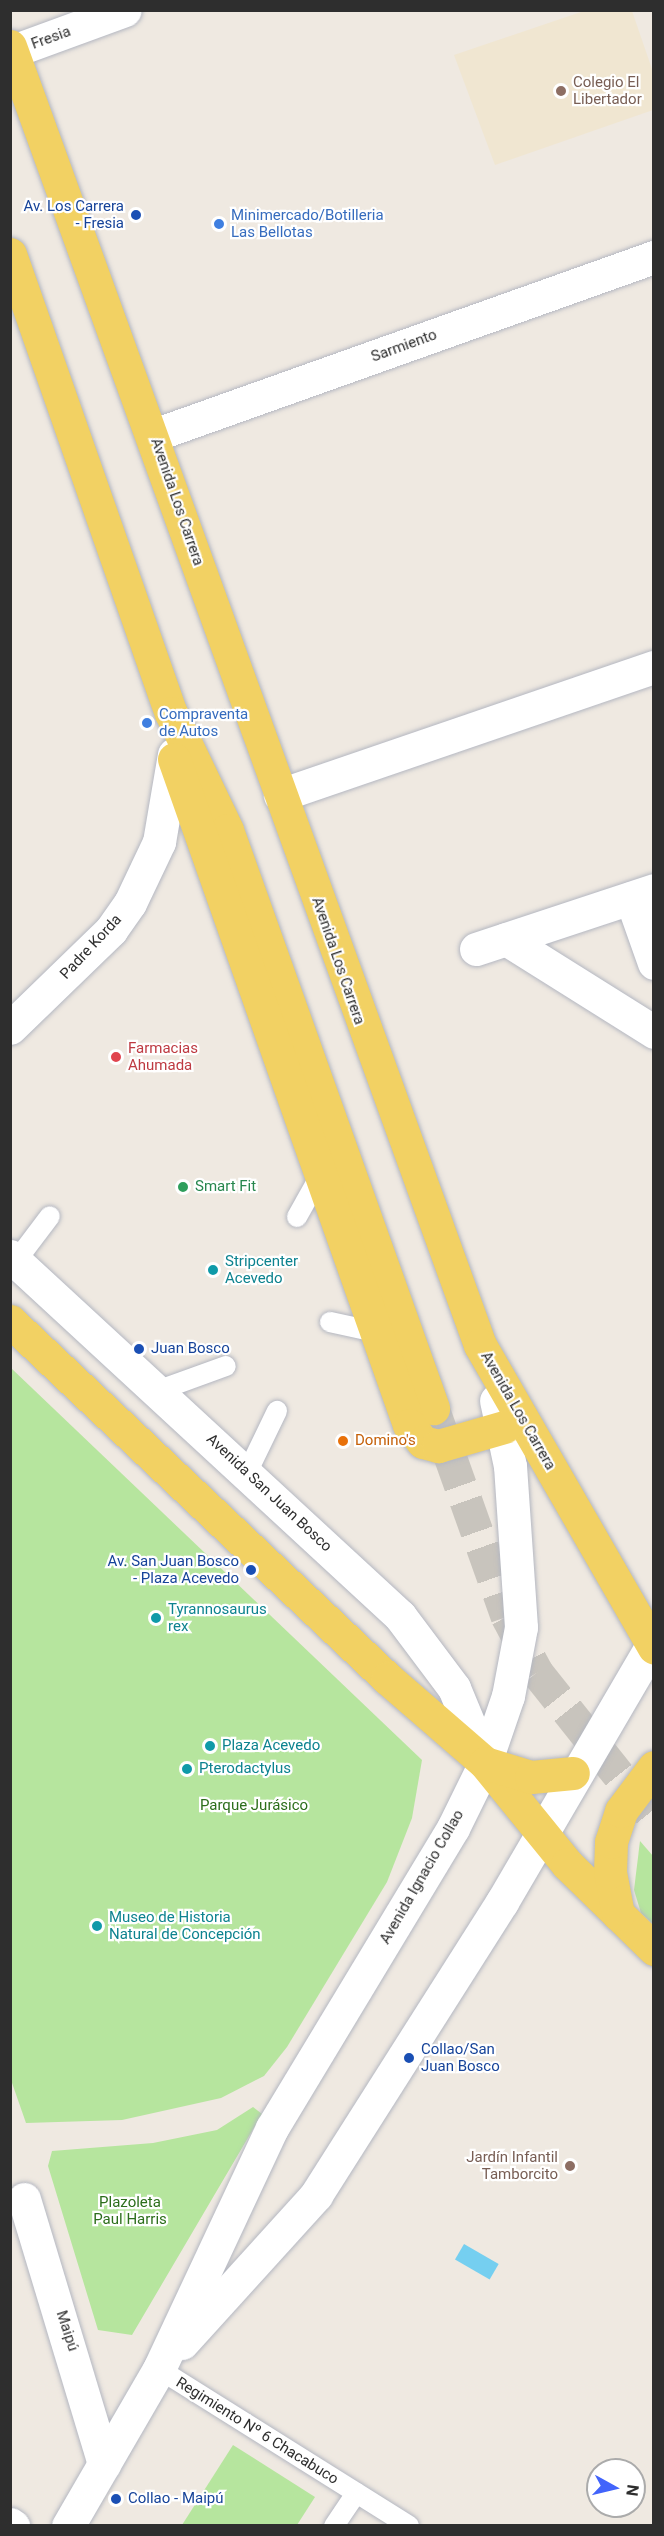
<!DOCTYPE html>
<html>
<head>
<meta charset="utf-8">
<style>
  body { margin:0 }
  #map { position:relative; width:664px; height:2536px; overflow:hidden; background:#efe9e1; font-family:Roboto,sans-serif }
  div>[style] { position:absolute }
  .education>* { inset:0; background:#f0e6d1 }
  .green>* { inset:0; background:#b6e59e }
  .water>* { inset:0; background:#75cff0; transform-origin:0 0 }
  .primary-tunnel>* { height:33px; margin-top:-16.5px; transform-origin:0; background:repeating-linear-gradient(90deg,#c8c4bd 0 33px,transparent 0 49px) }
  .roads { filter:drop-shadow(0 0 2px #b4b7c1) drop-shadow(0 0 2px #b4b7c1) }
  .lane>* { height:20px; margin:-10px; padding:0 10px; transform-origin:10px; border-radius:10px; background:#fff }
  .street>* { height:33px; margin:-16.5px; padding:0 16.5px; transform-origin:16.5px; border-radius:16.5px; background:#fff }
  .secondary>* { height:33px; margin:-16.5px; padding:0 16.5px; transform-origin:16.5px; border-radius:16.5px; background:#fff }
  .primary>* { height:33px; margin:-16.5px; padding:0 16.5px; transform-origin:16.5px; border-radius:16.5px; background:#f2d163 }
  .dots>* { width:16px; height:16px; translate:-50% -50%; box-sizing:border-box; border:3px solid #fff; border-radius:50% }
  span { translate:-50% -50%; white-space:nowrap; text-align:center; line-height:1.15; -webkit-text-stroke:4.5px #fff; paint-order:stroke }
  .street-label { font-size:15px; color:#2e2e2e }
  .education-label { font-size:15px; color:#785e54 }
  .left { translate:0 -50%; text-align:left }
  .right { translate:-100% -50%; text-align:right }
  .transit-label { font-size:15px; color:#164399 }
  .shop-label { font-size:15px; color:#366cbe }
  .health-label { font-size:15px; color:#be3a42 }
  .leisure-label { font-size:15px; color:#27864d }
  .culture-label { font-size:15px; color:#0d838f }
  .food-label { font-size:15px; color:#c56008 }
  .park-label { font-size:15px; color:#2c6e1b }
  .frame { position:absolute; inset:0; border:12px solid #2e2e2e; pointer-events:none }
  .north { position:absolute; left:586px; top:2458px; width:60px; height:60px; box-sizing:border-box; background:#fff; border:2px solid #ababab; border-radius:50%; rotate:98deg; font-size:16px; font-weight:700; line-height:24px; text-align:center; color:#2e2e2e }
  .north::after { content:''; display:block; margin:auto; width:21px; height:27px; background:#4264fb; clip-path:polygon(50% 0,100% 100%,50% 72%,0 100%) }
</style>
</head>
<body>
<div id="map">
  <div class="education">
    <i style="clip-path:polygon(584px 11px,632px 11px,653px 72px,653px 110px,495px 165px,454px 55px)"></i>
  </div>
  <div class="green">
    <i style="clip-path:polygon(11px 1368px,422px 1760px,412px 1818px,387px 1882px,287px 2047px,264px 2076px,221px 2098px,122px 2120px,26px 2123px,11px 2080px)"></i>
    <i style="clip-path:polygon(640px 1841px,653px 1856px,653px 1924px,641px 1913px,634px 1890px)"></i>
    <i style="clip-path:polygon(253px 2107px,262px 2114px,132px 2335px,98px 2330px,48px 2166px,52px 2151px,153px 2143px,217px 2130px)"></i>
    <i style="clip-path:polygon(233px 2445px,315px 2497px,297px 2525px,182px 2525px)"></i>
  </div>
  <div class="water">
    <i style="left:464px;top:2244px;width:40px;height:18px;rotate:30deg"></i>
  </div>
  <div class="primary-tunnel">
    <i style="left:433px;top:1408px;width:221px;rotate:70.4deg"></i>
    <i style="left:507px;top:1616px;width:64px;rotate:61.8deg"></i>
    <i style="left:537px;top:1672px;width:188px;rotate:51.5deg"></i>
  </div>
  <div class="roads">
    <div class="lane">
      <i style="left:297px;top:1217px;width:49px;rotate:-60.8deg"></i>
      <i style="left:16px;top:1261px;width:56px;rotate:-52.9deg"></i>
      <i style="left:330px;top:1322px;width:47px;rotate:12.3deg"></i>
      <i style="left:157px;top:1391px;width:73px;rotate:-19.9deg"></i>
      <i style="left:247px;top:1473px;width:69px;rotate:-64.2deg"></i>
      <i style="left:159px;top:2369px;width:295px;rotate:32.1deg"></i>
      <i style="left:334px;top:2526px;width:40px;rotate:-56deg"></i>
    </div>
    <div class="street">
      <i style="left:154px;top:435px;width:531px;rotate:-19.6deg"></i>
      <i style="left:280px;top:795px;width:395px;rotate:-18.9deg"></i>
      <i style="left:631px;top:898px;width:69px;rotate:70.5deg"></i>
      <i style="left:506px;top:939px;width:175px;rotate:32.1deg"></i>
      <i style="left:476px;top:949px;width:188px;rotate:-18.3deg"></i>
      <i style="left:24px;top:2199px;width:277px;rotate:73.2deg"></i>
      <i style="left:10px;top:2524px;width:4px;rotate:34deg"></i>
    </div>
    <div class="secondary">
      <i style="left:10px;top:52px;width:122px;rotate:-20.1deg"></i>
      <i style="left:10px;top:1028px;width:141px;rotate:-44.1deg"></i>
      <i style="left:111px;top:930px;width:33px;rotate:-55deg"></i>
      <i style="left:130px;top:903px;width:68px;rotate:-64.6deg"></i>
      <i style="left:159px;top:842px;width:89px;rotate:-80.3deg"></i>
      <i style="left:10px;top:1256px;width:531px;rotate:42.71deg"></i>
      <i style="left:400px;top:1616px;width:90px;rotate:53.1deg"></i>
      <i style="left:454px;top:1688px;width:81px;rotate:67.5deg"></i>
      <i style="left:182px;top:2343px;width:200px;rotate:-47.8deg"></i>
      <i style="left:316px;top:2195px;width:347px;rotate:-57.6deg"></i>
      <i style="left:502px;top:1902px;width:301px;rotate:-59.7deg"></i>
      <i style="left:68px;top:2526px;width:181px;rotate:-59.9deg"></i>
      <i style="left:159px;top:2369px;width:266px;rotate:-64.9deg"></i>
      <i style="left:272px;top:2128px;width:350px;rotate:-58.9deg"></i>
      <i style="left:453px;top:1828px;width:72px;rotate:-63.8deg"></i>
      <i style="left:485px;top:1763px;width:71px;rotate:-71.1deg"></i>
      <i style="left:508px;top:1696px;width:70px;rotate:-79.3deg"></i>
      <i style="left:521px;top:1627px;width:161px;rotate:-93.9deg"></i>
      <i style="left:510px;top:1466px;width:67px;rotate:-102deg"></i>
    </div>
    <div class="primary">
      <i style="left:10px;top:46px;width:1381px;rotate:70.11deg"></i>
      <i style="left:480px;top:1345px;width:349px;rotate:60.1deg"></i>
      <i style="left:10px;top:254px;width:486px;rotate:70.7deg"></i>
      <i style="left:171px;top:713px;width:130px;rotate:64.4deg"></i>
      <i style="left:227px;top:830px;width:614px;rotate:70.38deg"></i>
      <i style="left:174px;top:759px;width:706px;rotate:70.56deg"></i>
      <i style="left:409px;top:1425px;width:22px;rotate:51deg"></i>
      <i style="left:423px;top:1442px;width:16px;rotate:15deg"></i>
      <i style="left:438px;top:1446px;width:69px;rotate:-16.1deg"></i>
      <i style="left:10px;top:1321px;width:519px;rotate:43.44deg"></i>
      <i style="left:387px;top:1678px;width:130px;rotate:40.9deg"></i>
      <i style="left:485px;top:1763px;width:130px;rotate:50.9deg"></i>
      <i style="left:567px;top:1864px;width:122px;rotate:44.3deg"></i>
      <i style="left:485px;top:1763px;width:48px;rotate:16.9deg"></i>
      <i style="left:531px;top:1777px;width:42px;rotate:-5.4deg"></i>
      <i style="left:618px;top:1914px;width:43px;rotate:-100.8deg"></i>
      <i style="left:610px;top:1872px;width:30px;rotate:-88deg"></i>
      <i style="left:611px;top:1842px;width:33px;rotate:-72deg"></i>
      <i style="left:621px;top:1811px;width:55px;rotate:-53.1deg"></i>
    </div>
  </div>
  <div class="dots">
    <i style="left:561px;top:91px;background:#8d6e63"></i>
    <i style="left:136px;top:215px;background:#1a4fb4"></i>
    <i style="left:219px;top:224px;background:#3f7fe0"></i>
    <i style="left:147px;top:723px;background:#3f7fe0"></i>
    <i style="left:116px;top:1057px;background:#e0444e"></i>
    <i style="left:183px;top:1187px;background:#2e9e5b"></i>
    <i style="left:213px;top:1270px;background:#0f9aa8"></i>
    <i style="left:139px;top:1349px;background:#1a4fb4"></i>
    <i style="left:343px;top:1441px;background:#e8710a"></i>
    <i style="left:251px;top:1570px;background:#1a4fb4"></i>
    <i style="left:156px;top:1618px;background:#0f9aa8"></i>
    <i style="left:210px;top:1746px;background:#0f9aa8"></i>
    <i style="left:187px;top:1769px;background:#0f9aa8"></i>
    <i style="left:97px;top:1926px;background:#0f9aa8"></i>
    <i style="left:409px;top:2058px;background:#1a4fb4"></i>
    <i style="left:570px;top:2166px;background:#8d6e63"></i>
    <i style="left:116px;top:2499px;background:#1a4fb4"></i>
  </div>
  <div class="street-label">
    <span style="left:51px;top:38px;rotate:-20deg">Fresia</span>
    <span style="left:404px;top:346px;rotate:-20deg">Sarmiento</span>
    <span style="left:177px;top:502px;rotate:71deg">Avenida Los Carrera</span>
    <span style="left:91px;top:947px;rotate:-47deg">Padre Korda</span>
    <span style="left:338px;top:961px;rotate:71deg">Avenida Los Carrera</span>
    <span style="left:518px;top:1411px;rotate:60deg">Avenida Los Carrera</span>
    <span style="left:269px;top:1493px;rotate:43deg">Avenida San Juan Bosco</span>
    <span style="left:422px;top:1877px;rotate:-60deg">Avenida Ignacio Collao</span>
    <span style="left:67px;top:2331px;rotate:72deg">Maipú</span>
    <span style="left:257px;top:2431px;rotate:32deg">Regimiento Nº 6 Chacabuco</span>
  </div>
  <div class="education-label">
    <span class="left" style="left:573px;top:91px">Colegio El<br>Libertador</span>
    <span class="right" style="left:558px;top:2166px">Jardín Infantil<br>Tamborcito</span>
  </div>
  <div class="transit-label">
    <span class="right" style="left:124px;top:215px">Av. Los Carrera<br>- Fresia</span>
    <span class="left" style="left:151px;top:1349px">Juan Bosco</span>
    <span class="right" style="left:239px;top:1570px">Av. San Juan Bosco<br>- Plaza Acevedo</span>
    <span class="left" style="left:421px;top:2058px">Collao/San<br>Juan Bosco</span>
    <span class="left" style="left:128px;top:2499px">Collao - Maipú</span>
  </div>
  <div class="shop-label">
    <span class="left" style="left:231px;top:224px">Minimercado/Botilleria<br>Las Bellotas</span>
    <span class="left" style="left:159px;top:723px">Compraventa<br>de Autos</span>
  </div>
  <div class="health-label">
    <span class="left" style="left:128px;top:1057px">Farmacias<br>Ahumada</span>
  </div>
  <div class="leisure-label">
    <span class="left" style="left:195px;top:1187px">Smart Fit</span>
  </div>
  <div class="culture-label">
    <span class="left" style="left:225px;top:1270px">Stripcenter<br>Acevedo</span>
    <span class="left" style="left:168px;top:1618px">Tyrannosaurus<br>rex</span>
    <span class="left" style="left:222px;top:1746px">Plaza Acevedo</span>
    <span class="left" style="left:199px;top:1769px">Pterodactylus</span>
    <span class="left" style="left:109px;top:1926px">Museo de Historia<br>Natural de Concepción</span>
  </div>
  <div class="food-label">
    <span class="left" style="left:355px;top:1441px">Domino's</span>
  </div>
  <div class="park-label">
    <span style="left:254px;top:1806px">Parque Jurásico</span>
    <span style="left:130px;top:2211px">Plazoleta<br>Paul Harris</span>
  </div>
  <div class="frame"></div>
  <div class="north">N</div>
</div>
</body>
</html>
